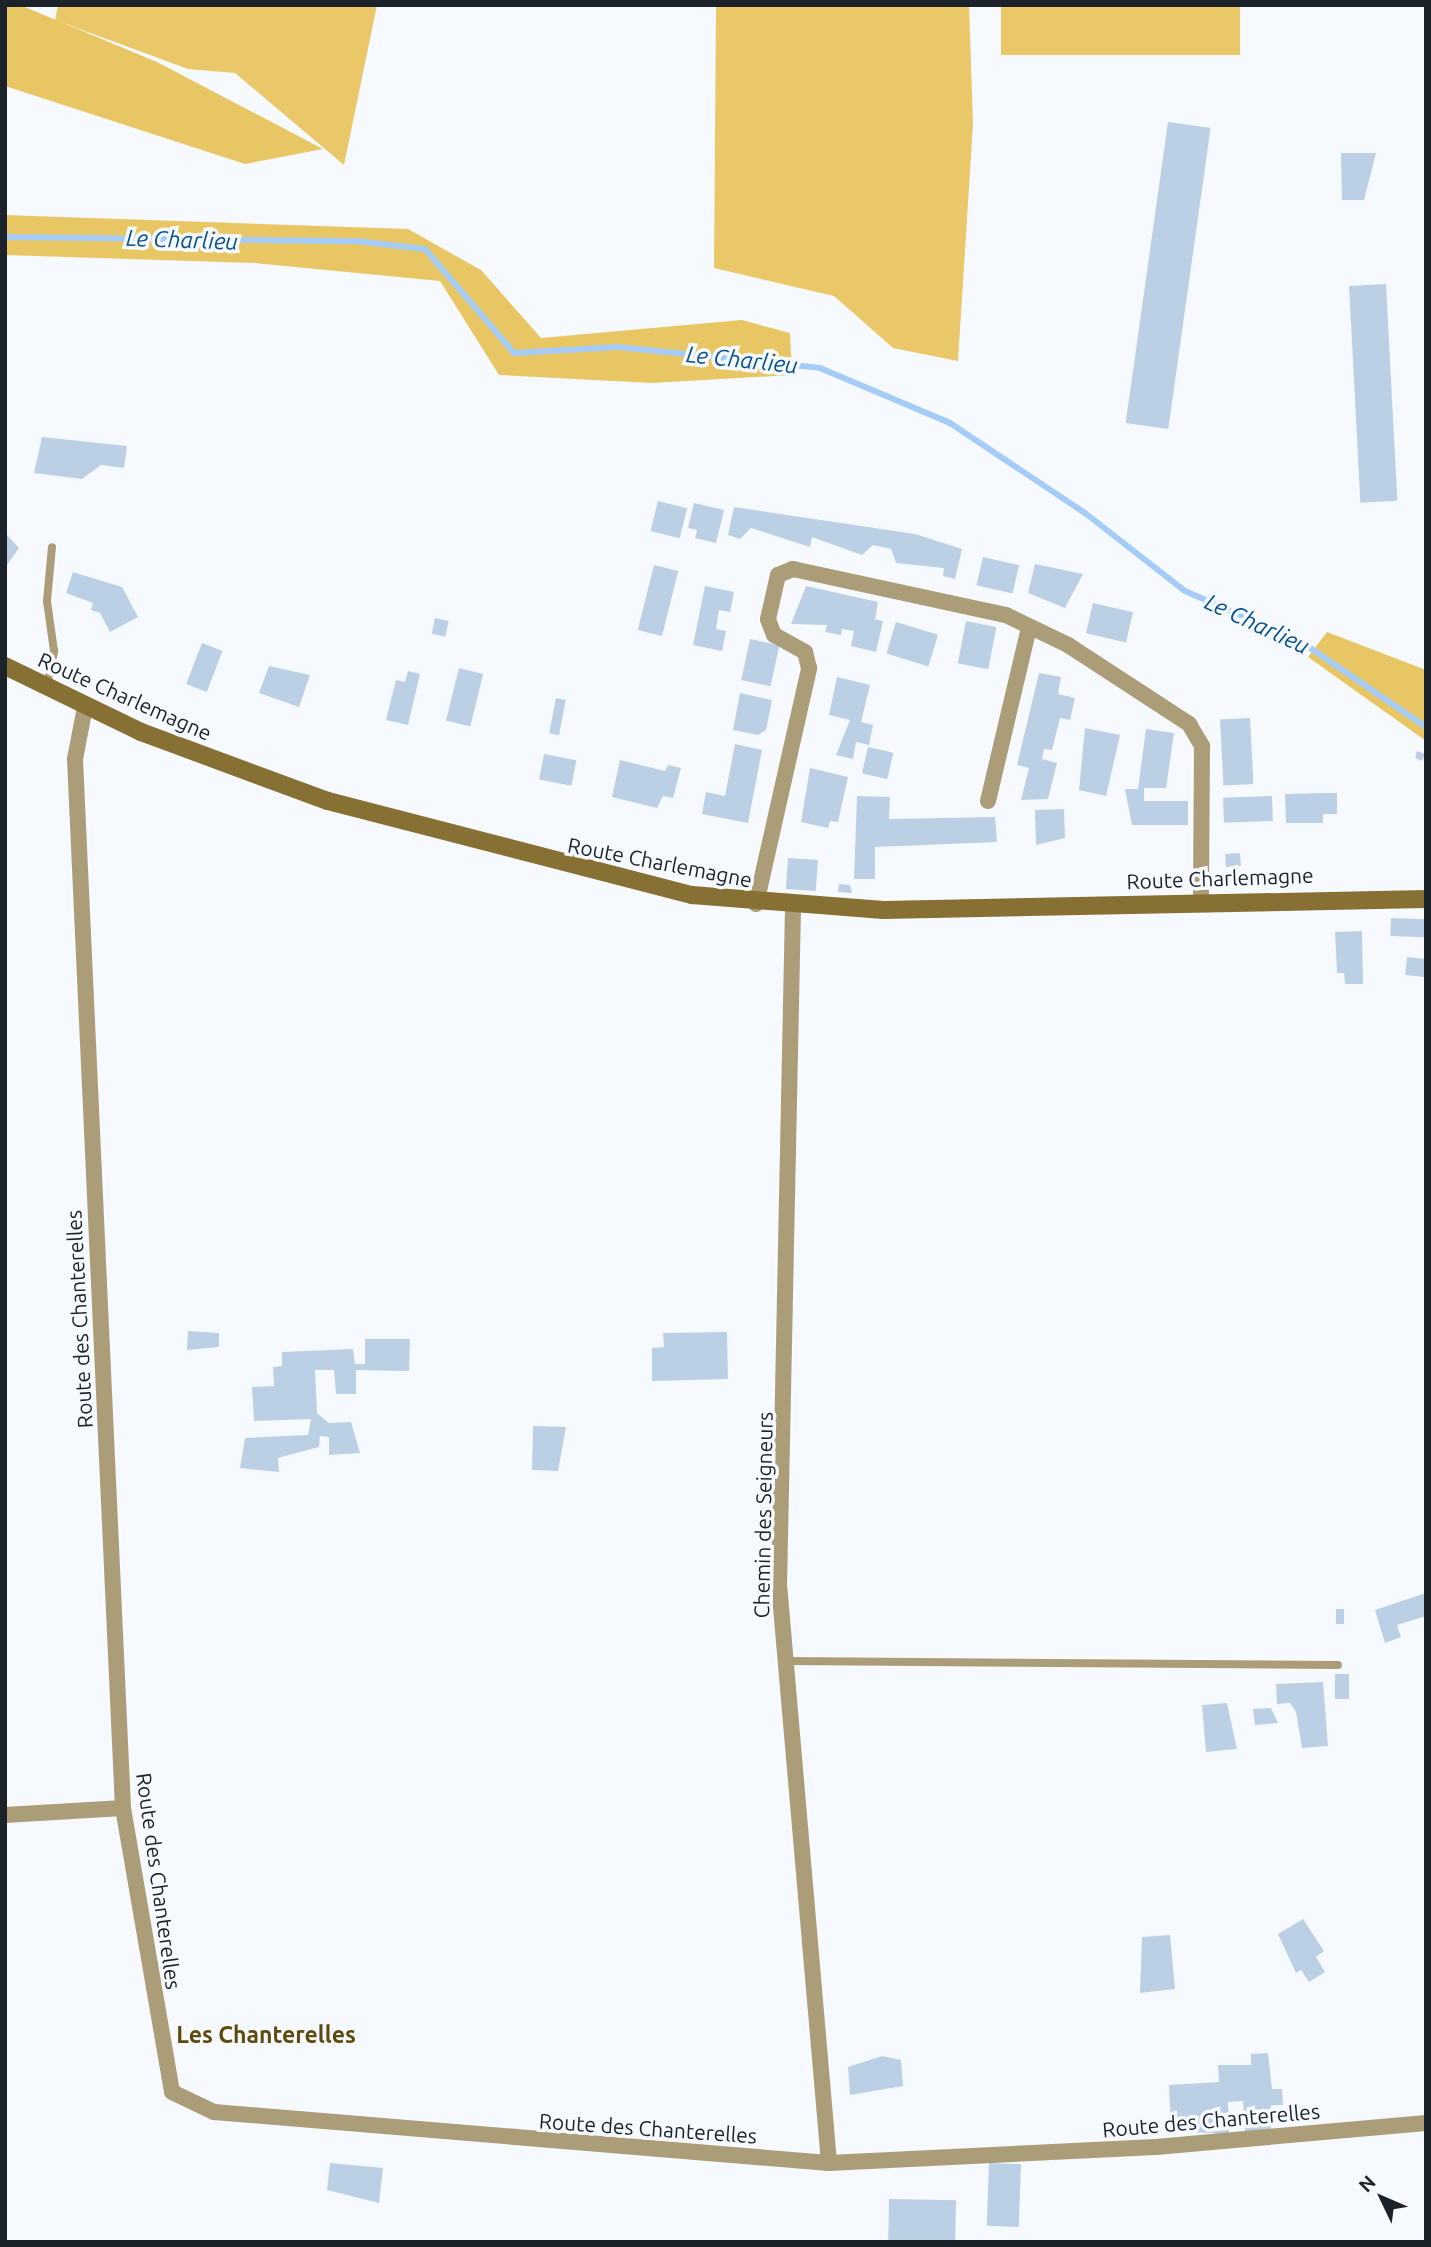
<!DOCTYPE html>
<html>
<head>
<meta charset="utf-8">
<style>
  body { margin:0 }
  #map { position:relative; width:1431px; height:2247px; overflow:hidden; background:#f6faff; font-family:Ubuntu,sans-serif }
  div>[style] { position:absolute }
  .green>* { inset:0; background:#eac869; transform-origin:0 0 }
  .forest>* { inset:0; background:#e9c664 }
  .stream>* { height:6px; margin:-3px; padding:0 3px; transform-origin:3px; border-radius:3px; background:#a4ccf7 }
  .building>* { inset:0; background:#bbcfe5; transform-origin:0 0 }
  .lane>* { height:8px; margin:-4px; padding:0 4px; transform-origin:4px; border-radius:4px; background:#ab9d77 }
  .street>* { height:16px; margin:-8px; padding:0 8px; transform-origin:8px; border-radius:8px; background:#ab9d77 }
  .secondary>* { height:18px; margin:-9px; padding:0 9px; transform-origin:9px; border-radius:9px; background:#867034 }
  span { translate:-50% -50%; white-space:nowrap; text-align:center; line-height:1.15; -webkit-text-stroke:7px #f6faff; paint-order:stroke }
  .street-label { font-size:21px; color:#1b222a }
  .water-label { font-size:23px; color:#065291; font-style:italic }
  .neighbourhood-label { font-size:23px; color:#5e4a0c; font-weight:700 }
  .frame { position:absolute; inset:0; border:7px solid #1b222a; pointer-events:none }
  .north { position:absolute; left:1347px; top:2163px; width:70px; height:70px; -webkit-text-stroke:5px #f6faff; paint-order:stroke; rotate:314deg; font-size:19px; font-weight:700; line-height:28px; text-align:center; color:#1b222a }
  .north::after { content:''; display:block; margin:auto; width:24px; height:32px; background:#1b222a; clip-path:polygon(50% 0,100% 100%,50% 72%,0 100%) }
</style>
</head>
<body>
<div id="map">
  <div class="green">
    <i style="clip-path:polygon(58px 5px,377px 5px,344px 165px,235px 73px,188px 69px,55px 20px)"></i>
    <i style="clip-path:polygon(716px 5px,969px 5px,973px 124px,958px 361px,893px 348px,834px 296px,714px 268px)"></i>
    <i style="left:1001px;top:5px;width:239px;height:50px"></i>
  </div>
  <div class="forest">
    <i style="clip-path:polygon(5px 5px,20px 5px,157px 62px,323px 149px,245px 164px,5px 86px)"></i>
    <i style="clip-path:polygon(5px 215px,408px 229px,481px 270px,541px 338px,742px 320px,790px 333px,792px 375px,652px 383px,499px 375px,440px 281px,254px 263px,5px 255px)"></i>
    <i style="clip-path:polygon(1327px 632px,1426px 670px,1426px 741px,1308px 657px)"></i>
  </div>
  <div class="stream">
    <i style="left:5px;top:237px;width:351px;rotate:0.7deg"></i>
    <i style="left:356px;top:241px;width:69px;rotate:6.6deg"></i>
    <i style="left:425px;top:249px;width:137px;rotate:49.4deg"></i>
    <i style="left:514px;top:353px;width:104px;rotate:-3.3deg"></i>
    <i style="left:618px;top:347px;width:203px;rotate:5.9deg"></i>
    <i style="left:820px;top:368px;width:141px;rotate:22.9deg"></i>
    <i style="left:950px;top:423px;width:162px;rotate:33.7deg"></i>
    <i style="left:1085px;top:513px;width:127px;rotate:38deg"></i>
    <i style="left:1185px;top:591px;width:125px;rotate:23.5deg"></i>
    <i style="left:1300px;top:641px;width:153px;rotate:34.3deg"></i>
  </div>
  <div class="building">
    <i style="left:1168px;top:122px;width:43px;height:304px;rotate:8deg"></i>
    <i style="clip-path:polygon(1341px 153px,1376px 153px,1364px 200px,1342px 200px)"></i>
    <i style="left:1386px;top:284px;width:217px;height:37px;rotate:87deg"></i>
    <i style="clip-path:polygon(42px 437px,127px 446px,124px 468px,101px 465px,82px 479px,34px 473px)"></i>
    <i style="left:658px;top:501px;width:30px;height:31px;rotate:14deg"></i>
    <i style="clip-path:polygon(694px 503px,724px 510px,716px 543px,695px 538px,697px 530px,688px 528px)"></i>
    <i style="clip-path:polygon(734px 507px,915px 534px,962px 549px,955px 579px,943px 576px,944px 568px,896px 563px,891px 549px,873px 545px,862px 555px,812px 537px,810px 547px,751px 528px,740px 539px,728px 535px)"></i>
    <i style="clip-path:polygon(5px 533px,19px 548px,5px 568px)"></i>
    <i style="left:983px;top:557px;width:37px;height:29px;rotate:13deg"></i>
    <i style="clip-path:polygon(1035px 564px,1083px 574px,1065px 608px,1028px 593px)"></i>
    <i style="left:654px;top:565px;width:25px;height:67px;rotate:14deg"></i>
    <i style="clip-path:polygon(73px 572px,122px 587px,138px 617px,110px 632px,100px 613px,91px 610px,93px 603px,66px 593px)"></i>
    <i style="clip-path:polygon(705px 586px,734px 592px,730px 612px,719px 610px,716px 629px,726px 631px,722px 651px,693px 645px)"></i>
    <i style="clip-path:polygon(806px 586px,878px 602px,875px 619px,883px 621px,876px 652px,851px 646px,854px 631px,842px 629px,841px 635px,825px 632px,827px 625px,791px 624px)"></i>
    <i style="left:1093px;top:603px;width:41px;height:31px;rotate:13deg"></i>
    <i style="left:435px;top:618px;width:14px;height:16px;rotate:12deg"></i>
    <i style="left:966px;top:621px;width:31px;height:43px;rotate:11deg"></i>
    <i style="left:896px;top:622px;width:44px;height:33px;rotate:17deg"></i>
    <i style="left:750px;top:639px;width:30px;height:42px;rotate:12deg"></i>
    <i style="left:202px;top:643px;width:22px;height:44px;rotate:21deg"></i>
    <i style="clip-path:polygon(269px 666px,310px 675px,299px 707px,259px 693px)"></i>
    <i style="left:459px;top:668px;width:25px;height:54px;rotate:14deg"></i>
    <i style="clip-path:polygon(408px 671px,420px 674px,408px 725px,386px 720px,396px 680px,405px 682px)"></i>
    <i style="clip-path:polygon(1039px 673px,1061px 677px,1058px 694px,1075px 698px,1070px 720px,1060px 718px,1052px 750px,1044px 749px,1042px 759px,1057px 763px,1048px 799px,1021px 800px,1029px 768px,1017px 765px)"></i>
    <i style="clip-path:polygon(837px 677px,870px 685px,861px 722px,873px 725px,869px 745px,856px 742px,853px 759px,836px 755px,850px 720px,829px 715px)"></i>
    <i style="clip-path:polygon(740px 693px,772px 700px,766px 730px,758px 735px,733px 730px)"></i>
    <i style="left:556px;top:698px;width:10px;height:36px;rotate:11deg"></i>
    <i style="left:1250px;top:718px;width:66px;height:30px;rotate:87deg"></i>
    <i style="clip-path:polygon(1085px 728px,1120px 735px,1106px 796px,1079px 790px)"></i>
    <i style="clip-path:polygon(1146px 729px,1174px 733px,1166px 788px,1144px 788px,1144px 801px,1188px 801px,1188px 825px,1132px 825px,1125px 789px,1138px 789px)"></i>
    <i style="clip-path:polygon(735px 744px,762px 750px,748px 823px,702px 814px,706px 792px,725px 796px)"></i>
    <i style="left:868px;top:747px;width:26px;height:27px;rotate:13deg"></i>
    <i style="clip-path:polygon(1417px 751px,1425px 754px,1422px 761px,1415px 758px)"></i>
    <i style="left:544px;top:754px;width:33px;height:26px;rotate:11deg"></i>
    <i style="clip-path:polygon(620px 760px,665px 771px,668px 765px,681px 768px,673px 798px,663px 796px,657px 808px,612px 797px)"></i>
    <i style="clip-path:polygon(810px 768px,848px 777px,838px 822px,830px 821px,828px 828px,801px 822px)"></i>
    <i style="clip-path:polygon(1323px 793px,1337px 793px,1337px 814px,1323px 814px,1323px 823px,1286px 823px,1285px 794px)"></i>
    <i style="clip-path:polygon(857px 796px,890px 797px,889px 819px,995px 817px,997px 842px,875px 847px,875px 879px,854px 879px)"></i>
    <i style="left:1272px;top:796px;width:25px;height:49px;rotate:88deg"></i>
    <i style="clip-path:polygon(1064px 809px,1065px 838px,1036px 845px,1035px 810px)"></i>
    <i style="left:1240px;top:853px;width:13px;height:15px;rotate:86deg"></i>
    <i style="left:788px;top:858px;width:30px;height:31px;rotate:4deg"></i>
    <i style="clip-path:polygon(839px 884px,850px 885px,852px 893px,838px 892px)"></i>
    <i style="left:1391px;top:918px;width:35px;height:18px;rotate:2deg"></i>
    <i style="clip-path:polygon(1362px 931px,1363px 984px,1345px 984px,1344px 973px,1337px 973px,1335px 932px)"></i>
    <i style="left:1407px;top:957px;width:19px;height:18px;rotate:6deg"></i>
    <i style="clip-path:polygon(188px 1331px,219px 1333px,219px 1347px,187px 1350px)"></i>
    <i style="clip-path:polygon(727px 1332px,728px 1379px,652px 1381px,652px 1348px,664px 1347px,663px 1333px)"></i>
    <i style="clip-path:polygon(365px 1339px,410px 1339px,409px 1371px,356px 1370px,356px 1394px,336px 1394px,334px 1370px,315px 1370px,317px 1413px,329px 1423px,351px 1422px,360px 1453px,329px 1455px,329px 1437px,320px 1436px,319px 1447px,278px 1458px,279px 1472px,240px 1468px,245px 1438px,308px 1435px,311px 1419px,254px 1421px,252px 1387px,274px 1386px,273px 1367px,282px 1366px,282px 1352px,353px 1349px,355px 1364px,365px 1364px)"></i>
    <i style="clip-path:polygon(533px 1426px,566px 1427px,558px 1471px,532px 1470px)"></i>
    <i style="clip-path:polygon(1426px 1593px,1426px 1616px,1397px 1625px,1401px 1637px,1385px 1643px,1375px 1610px)"></i>
    <i style="left:1336px;top:1609px;width:8px;height:15px"></i>
    <i style="left:1335px;top:1674px;width:14px;height:25px"></i>
    <i style="clip-path:polygon(1323px 1682px,1328px 1746px,1302px 1748px,1296px 1712px,1290px 1703px,1277px 1704px,1276px 1684px)"></i>
    <i style="clip-path:polygon(1227px 1703px,1237px 1749px,1206px 1752px,1202px 1705px)"></i>
    <i style="clip-path:polygon(1271px 1708px,1278px 1723px,1255px 1725px,1253px 1709px)"></i>
    <i style="clip-path:polygon(1303px 1919px,1324px 1951px,1316px 1957px,1325px 1972px,1309px 1982px,1301px 1970px,1296px 1973px,1278px 1934px)"></i>
    <i style="clip-path:polygon(1170px 1935px,1175px 1989px,1140px 1993px,1142px 1937px)"></i>
    <i style="clip-path:polygon(1268px 2053px,1272px 2089px,1282px 2089px,1283px 2105px,1271px 2105px,1271px 2129px,1245px 2132px,1243px 2101px,1228px 2102px,1229px 2134px,1171px 2131px,1169px 2085px,1219px 2082px,1218px 2065px,1251px 2065px,1251px 2054px)"></i>
    <i style="clip-path:polygon(882px 2056px,901px 2060px,903px 2086px,850px 2095px,848px 2067px)"></i>
    <i style="clip-path:polygon(330px 2163px,383px 2168px,379px 2203px,327px 2190px)"></i>
    <i style="left:1021px;top:2164px;width:63px;height:32px;rotate:92deg"></i>
    <i style="left:889px;top:2199px;width:67px;height:43px;rotate:1deg"></i>
  </div>
  <div class="lane">
    <i style="left:47px;top:685px;width:35px;rotate:-78deg"></i>
    <i style="left:54px;top:651px;width:50px;rotate:-98deg"></i>
    <i style="left:47px;top:601px;width:54px;rotate:-84.7deg"></i>
    <i style="left:785px;top:1661px;width:553px;rotate:0.41deg"></i>
  </div>
  <div class="street">
    <i style="left:85px;top:707px;width:53px;rotate:100.9deg"></i>
    <i style="left:75px;top:759px;width:1050px;rotate:87.38deg"></i>
    <i style="left:123px;top:1808px;width:288px;rotate:80.2deg"></i>
    <i style="left:172px;top:2092px;width:47px;rotate:25.5deg"></i>
    <i style="left:214px;top:2112px;width:617px;rotate:4.74deg"></i>
    <i style="left:829px;top:2163px;width:327px;rotate:-2.8deg"></i>
    <i style="left:1156px;top:2147px;width:271px;rotate:-5.1deg"></i>
    <i style="left:988px;top:801px;width:178px;rotate:-76.7deg"></i>
    <i style="left:756px;top:904px;width:242px;rotate:-77.3deg"></i>
    <i style="left:809px;top:668px;width:16px;rotate:-104deg"></i>
    <i style="left:805px;top:652px;width:35px;rotate:-151deg"></i>
    <i style="left:774px;top:635px;width:17px;rotate:-111deg"></i>
    <i style="left:768px;top:619px;width:45px;rotate:-77.2deg"></i>
    <i style="left:778px;top:575px;width:16px;rotate:-22deg"></i>
    <i style="left:793px;top:569px;width:218px;rotate:12.2deg"></i>
    <i style="left:1006px;top:615px;width:69px;rotate:25.8deg"></i>
    <i style="left:1068px;top:645px;width:145px;rotate:33.1deg"></i>
    <i style="left:1189px;top:724px;width:26px;rotate:59deg"></i>
    <i style="left:1202px;top:746px;width:156px;rotate:90.4deg"></i>
    <i style="left:793px;top:907px;width:677px;rotate:91.18deg"></i>
    <i style="left:779px;top:1584px;width:581px;rotate:85.06deg"></i>
    <i style="left:5px;top:1815px;width:118px;rotate:-3.4deg"></i>
  </div>
  <div class="secondary">
    <i style="left:5px;top:666px;width:151px;rotate:25.9deg"></i>
    <i style="left:141px;top:732px;width:199px;rotate:20.3deg"></i>
    <i style="left:328px;top:801px;width:376px;rotate:14.5deg"></i>
    <i style="left:692px;top:895px;width:192px;rotate:4.5deg"></i>
    <i style="left:883px;top:910px;width:543px;rotate:-1.16deg"></i>
  </div>
  <div class="street-label">
    <span style="left:125px;top:696px;rotate:24deg">Route Charlemagne</span>
    <span style="left:660px;top:862px;rotate:11deg">Route Charlemagne</span>
    <span style="left:1220px;top:878px;rotate:-2deg">Route Charlemagne</span>
    <span style="left:79px;top:1319px;rotate:-93deg">Route des Chanterelles</span>
    <span style="left:763px;top:1515px;rotate:-89deg">Chemin des Seigneurs</span>
    <span style="left:159px;top:1881px;rotate:82deg">Route des Chanterelles</span>
    <span style="left:1211px;top:2120px;rotate:-5deg">Route des Chanterelles</span>
    <span style="left:648px;top:2128px;rotate:4deg">Route des Chanterelles</span>
  </div>
  <div class="water-label">
    <span style="left:182px;top:240px;rotate:2deg">Le Charlieu</span>
    <span style="left:742px;top:360px;rotate:6deg">Le Charlieu</span>
    <span style="left:1257px;top:624px;rotate:25deg">Le Charlieu</span>
  </div>
  <div class="neighbourhood-label">
    <span style="left:266px;top:2035px">Les Chanterelles</span>
  </div>
  <div class="frame"></div>
  <div class="north">N</div>
</div>
</body>
</html>
